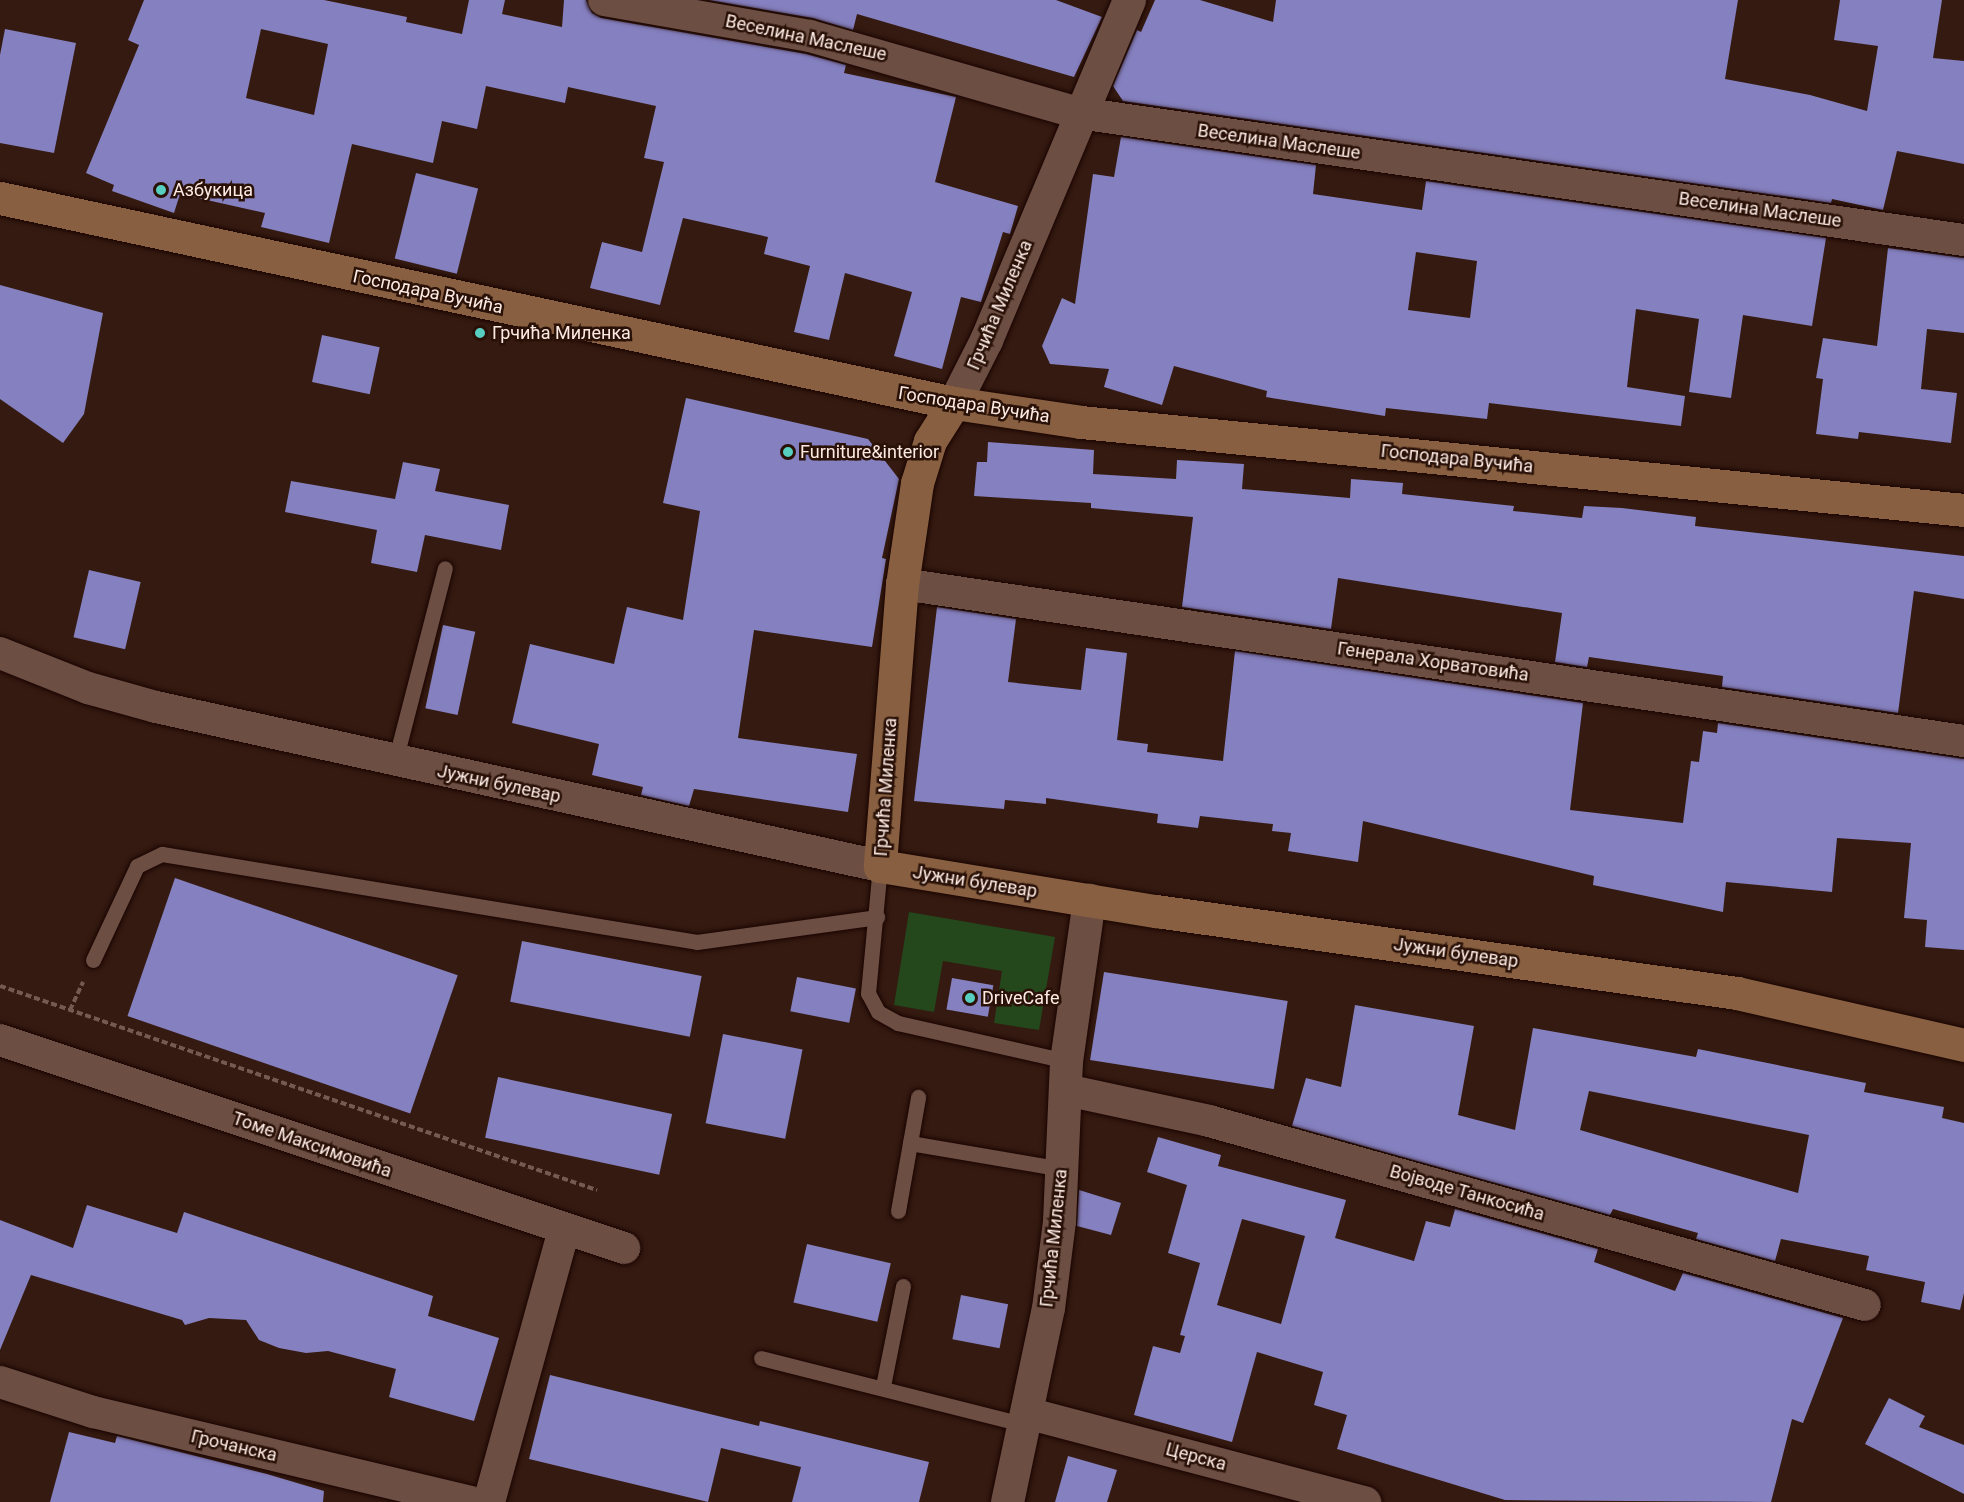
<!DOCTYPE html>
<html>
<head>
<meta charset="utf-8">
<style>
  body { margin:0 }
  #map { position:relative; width:1964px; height:1502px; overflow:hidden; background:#341a10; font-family:Roboto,sans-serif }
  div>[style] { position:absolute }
  .green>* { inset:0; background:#24471c }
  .building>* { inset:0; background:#8580bf; transform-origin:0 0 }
  .path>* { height:4px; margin-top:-2px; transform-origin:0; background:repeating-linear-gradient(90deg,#735b52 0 6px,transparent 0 9px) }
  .roads { filter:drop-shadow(0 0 2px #1a0400) drop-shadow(0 0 2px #1a0400) }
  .service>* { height:15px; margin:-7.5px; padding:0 7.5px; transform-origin:7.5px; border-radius:7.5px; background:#6c4e43 }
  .minor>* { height:32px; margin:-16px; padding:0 16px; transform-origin:16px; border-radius:16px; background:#6c4e43 }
  .tertiary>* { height:33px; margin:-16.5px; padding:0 16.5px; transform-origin:16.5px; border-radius:16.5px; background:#6c4e43 }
  .secondary>* { height:33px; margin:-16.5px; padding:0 16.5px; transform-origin:16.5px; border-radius:16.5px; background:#886041 }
  .dots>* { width:16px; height:16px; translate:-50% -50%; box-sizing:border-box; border:3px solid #2a1107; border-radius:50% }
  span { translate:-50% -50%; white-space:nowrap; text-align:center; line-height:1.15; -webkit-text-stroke:5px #2a1107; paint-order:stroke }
  .street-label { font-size:18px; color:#fceae3 }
  .poi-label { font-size:18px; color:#fceae3 }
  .left { translate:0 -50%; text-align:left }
</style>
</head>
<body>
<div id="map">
  <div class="green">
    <i style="clip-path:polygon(909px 912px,1055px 937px,1039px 1030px,994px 1023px,1002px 971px,943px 961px,934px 1012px,894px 1005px)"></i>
  </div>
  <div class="building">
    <i style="clip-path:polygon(evenodd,144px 0,324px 0,407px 17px,406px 22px,462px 34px,469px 0,505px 0,502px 14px,562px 27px,564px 0,586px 0,592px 13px,601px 18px,806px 54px,846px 65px,844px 73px,956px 97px,935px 182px,1018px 206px,1010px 234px,1003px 232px,981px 302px,961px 297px,942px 369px,894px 356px,912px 292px,845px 273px,829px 340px,794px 332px,810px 266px,764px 254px,768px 237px,683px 218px,660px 305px,590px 288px,602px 242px,642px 252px,664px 162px,644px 158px,656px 106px,568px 87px,565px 103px,486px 86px,477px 129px,442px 121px,433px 163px,352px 144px,329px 243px,261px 227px,265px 213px,180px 194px,174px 213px,112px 191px,114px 185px,86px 173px,139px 45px,128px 40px,144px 0,261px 29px,328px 44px,314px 115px,246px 98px,261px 29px)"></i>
    <i style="clip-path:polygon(709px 0,1056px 0,1102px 17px,1074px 77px,857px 14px,853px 30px,813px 18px)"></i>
    <i style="clip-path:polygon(1155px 0,1200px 0,1273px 22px,1276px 0,1738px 0,1725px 79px,1810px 95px,1867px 111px,1878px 46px,1834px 40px,1840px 0,1942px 0,1933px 58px,1964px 61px,1964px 164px,1897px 151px,1883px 210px,1832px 199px,1831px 203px,1123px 101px,1113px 86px,1137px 30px,1141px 32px)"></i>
    <i style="clip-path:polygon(5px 29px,76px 43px,54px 153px,0 143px,0 55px)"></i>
    <i style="clip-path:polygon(evenodd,1121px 137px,1316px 165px,1313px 194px,1422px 210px,1426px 181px,1826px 238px,1812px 326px,1743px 315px,1731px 398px,1689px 392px,1699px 319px,1636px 309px,1627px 387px,1685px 396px,1681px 426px,1489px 403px,1487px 419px,1386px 408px,1385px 416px,1266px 397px,1267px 391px,1174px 366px,1162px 405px,1104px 387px,1109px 369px,1050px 364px,1042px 346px,1062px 298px,1075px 304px,1093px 174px,1114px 177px,1121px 137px,1416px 252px,1477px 261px,1470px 318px,1408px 310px,1416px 252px)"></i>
    <i style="left:416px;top:173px;width:64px;height:88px;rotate:14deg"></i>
    <i style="clip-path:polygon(1888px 248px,1964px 258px,1964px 333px,1927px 329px,1921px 389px,1957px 393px,1951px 443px,1859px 432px,1858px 439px,1816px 434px,1823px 379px,1816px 378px,1823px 338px,1877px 346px)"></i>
    <i style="clip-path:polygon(0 285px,103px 313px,84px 414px,63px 443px,0 399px)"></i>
    <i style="left:322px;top:335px;width:59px;height:48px;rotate:12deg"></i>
    <i style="clip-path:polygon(686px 398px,868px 439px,899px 479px,882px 558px,886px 559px,872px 647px,754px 630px,738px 738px,857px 754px,848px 812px,694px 789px,689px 806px,641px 795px,643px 787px,592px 775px,599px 744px,512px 723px,530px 644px,614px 664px,627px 607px,683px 620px,700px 511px,663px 503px)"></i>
    <i style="clip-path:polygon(988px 442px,1094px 450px,1093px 474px,1176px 479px,1177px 460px,1244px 464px,1242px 489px,1350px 498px,1351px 479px,1403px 483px,1402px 494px,1514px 506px,1513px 511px,1582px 518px,1584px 506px,1622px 508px,1696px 517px,1695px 526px,1964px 556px,1964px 599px,1914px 591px,1898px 713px,1722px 687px,1723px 676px,1589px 657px,1587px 667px,1555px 662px,1562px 613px,1338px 578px,1331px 629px,1182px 607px,1193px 517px,1091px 508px,1091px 503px,974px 496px,977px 462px,987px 462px)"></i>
    <i style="clip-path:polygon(403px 462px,440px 469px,435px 491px,509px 505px,501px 550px,425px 535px,417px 572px,371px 563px,377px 530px,285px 512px,291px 481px,395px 499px)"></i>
    <i style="left:89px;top:570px;width:53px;height:69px;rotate:13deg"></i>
    <i style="clip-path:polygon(937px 607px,1016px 619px,1008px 682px,1081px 690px,1086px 648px,1127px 653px,1117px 740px,1148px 744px,1147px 752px,1223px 761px,1235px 651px,1583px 703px,1570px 810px,1683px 823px,1691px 761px,1699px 762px,1703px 731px,1717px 733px,1718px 723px,1964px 759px,1964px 950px,1925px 947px,1927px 920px,1904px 918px,1911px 843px,1837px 838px,1832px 892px,1726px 882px,1723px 912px,1593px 885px,1594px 876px,1363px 821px,1358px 862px,1288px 851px,1291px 833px,1272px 831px,1273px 824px,1200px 816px,1198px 828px,1157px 823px,1158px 814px,1046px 798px,1046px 804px,1005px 800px,1004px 809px,914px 801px)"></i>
    <i style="left:443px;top:625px;width:33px;height:85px;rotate:12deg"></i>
    <i style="left:175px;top:878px;width:299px;height:146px;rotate:19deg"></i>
    <i style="left:522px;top:941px;width:183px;height:62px;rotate:11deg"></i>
    <i style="left:1104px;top:972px;width:186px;height:89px;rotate:9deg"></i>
    <i style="left:797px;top:977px;width:60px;height:35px;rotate:11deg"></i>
    <i style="left:952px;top:978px;width:42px;height:32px;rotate:10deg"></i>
    <i style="clip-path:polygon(evenodd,1355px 1005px,1474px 1026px,1458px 1115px,1515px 1130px,1533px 1028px,1696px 1057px,1698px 1049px,1866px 1083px,1864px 1092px,1944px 1107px,1942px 1118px,1964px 1123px,1964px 1293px,1960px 1310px,1921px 1302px,1925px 1282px,1866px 1270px,1869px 1256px,1781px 1239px,1775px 1261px,1696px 1239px,1698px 1233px,1613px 1209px,1610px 1215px,1292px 1126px,1306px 1078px,1341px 1087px,1355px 1005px,1589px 1091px,1809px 1135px,1798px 1193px,1580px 1130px,1589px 1091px)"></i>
    <i style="left:723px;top:1034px;width:81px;height:91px;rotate:11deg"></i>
    <i style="left:498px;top:1077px;width:178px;height:62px;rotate:12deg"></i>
    <i style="clip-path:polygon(evenodd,1158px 1137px,1221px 1155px,1218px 1166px,1346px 1200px,1335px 1238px,1414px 1261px,1426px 1221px,1450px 1227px,1455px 1209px,1598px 1249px,1594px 1262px,1675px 1291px,1683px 1273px,1843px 1318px,1803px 1423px,1792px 1419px,1771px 1502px,1505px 1500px,1337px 1449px,1347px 1415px,1314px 1405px,1323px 1372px,1257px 1352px,1232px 1442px,1134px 1415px,1153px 1346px,1180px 1353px,1185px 1336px,1180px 1335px,1200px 1263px,1168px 1253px,1187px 1185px,1147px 1172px,1158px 1137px,1242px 1219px,1305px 1236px,1281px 1324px,1217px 1305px,1242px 1219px)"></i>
    <i style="clip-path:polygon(1079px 1190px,1121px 1203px,1111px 1235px,1077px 1226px)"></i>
    <i style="clip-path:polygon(87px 1205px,177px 1233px,184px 1212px,433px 1296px,428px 1316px,499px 1338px,474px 1421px,389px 1397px,396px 1369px,328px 1351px,306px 1353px,279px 1348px,259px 1340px,246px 1320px,209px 1318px,185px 1325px,182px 1320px,31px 1275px,0 1350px,0 1220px,73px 1248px)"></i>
    <i style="left:807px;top:1244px;width:86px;height:60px;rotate:13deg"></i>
    <i style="left:961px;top:1295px;width:48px;height:45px;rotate:11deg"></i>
    <i style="clip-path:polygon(550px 1375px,759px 1426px,760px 1421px,929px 1462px,919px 1502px,792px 1502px,801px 1467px,721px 1448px,708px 1502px,529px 1459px)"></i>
    <i style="clip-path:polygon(1889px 1398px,1925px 1416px,1919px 1427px,1964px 1445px,1964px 1494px,1865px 1444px)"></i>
    <i style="clip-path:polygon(69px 1432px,115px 1443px,117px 1436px,267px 1474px,324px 1491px,323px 1502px,50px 1502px)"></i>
    <i style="clip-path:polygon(1068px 1456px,1117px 1470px,1107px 1502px,1055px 1502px)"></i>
  </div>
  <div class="path">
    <i style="left:0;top:986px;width:631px;rotate:18.87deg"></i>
    <i style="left:70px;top:1010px;width:31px;rotate:-65deg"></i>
  </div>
  <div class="roads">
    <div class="service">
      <i style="left:395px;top:761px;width:199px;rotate:-75.5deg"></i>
      <i style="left:880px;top:866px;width:128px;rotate:95.4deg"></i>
      <i style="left:868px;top:993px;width:21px;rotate:62deg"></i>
      <i style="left:878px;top:1012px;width:23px;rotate:29deg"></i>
      <i style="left:898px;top:1023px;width:172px;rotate:12.7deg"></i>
      <i style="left:93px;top:960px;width:104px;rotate:-64.9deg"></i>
      <i style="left:137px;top:866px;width:28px;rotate:-26deg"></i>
      <i style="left:162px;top:854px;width:542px;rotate:9.34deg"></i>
      <i style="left:697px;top:942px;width:182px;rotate:-7.9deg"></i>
      <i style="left:910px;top:1143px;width:154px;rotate:9.7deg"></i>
      <i style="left:898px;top:1211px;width:116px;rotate:-80deg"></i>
      <i style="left:761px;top:1358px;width:272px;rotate:14.2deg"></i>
      <i style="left:883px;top:1386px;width:102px;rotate:-78.7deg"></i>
    </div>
    <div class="minor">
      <i style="left:604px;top:0;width:209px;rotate:9.9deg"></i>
      <i style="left:810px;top:36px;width:280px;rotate:16deg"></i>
      <i style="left:1079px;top:113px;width:894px;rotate:8.17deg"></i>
      <i style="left:902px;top:584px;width:1074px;rotate:8.41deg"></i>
      <i style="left:0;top:653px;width:95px;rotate:21.7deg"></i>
      <i style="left:88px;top:688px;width:71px;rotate:15.6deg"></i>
      <i style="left:156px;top:707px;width:741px;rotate:12.39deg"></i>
      <i style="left:0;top:1040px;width:658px;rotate:18.43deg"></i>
      <i style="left:1066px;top:1090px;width:146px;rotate:12.2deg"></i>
      <i style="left:1209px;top:1121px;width:681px;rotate:15.67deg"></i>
      <i style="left:0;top:1382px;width:98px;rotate:17.9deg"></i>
      <i style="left:93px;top:1412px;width:388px;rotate:13.4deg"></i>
      <i style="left:1027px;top:1413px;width:350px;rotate:14.8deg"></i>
      <i style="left:489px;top:1502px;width:282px;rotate:-74.6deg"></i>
    </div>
    <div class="tertiary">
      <i style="left:954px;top:403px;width:71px;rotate:-63.1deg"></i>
      <i style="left:986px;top:340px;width:369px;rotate:-67.2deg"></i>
      <i style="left:1007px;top:1502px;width:198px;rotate:-78.1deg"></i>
      <i style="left:1048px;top:1308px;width:88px;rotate:-82.8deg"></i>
      <i style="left:1059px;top:1221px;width:160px;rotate:-87.5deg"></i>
      <i style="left:1066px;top:1061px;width:163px;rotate:-81.9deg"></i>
    </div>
    <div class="secondary">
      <i style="left:0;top:198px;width:976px;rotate:12.13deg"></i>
      <i style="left:954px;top:403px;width:128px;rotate:8.5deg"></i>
      <i style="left:1081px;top:422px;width:887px;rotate:5.69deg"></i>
      <i style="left:954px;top:403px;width:45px;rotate:122.3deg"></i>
      <i style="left:930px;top:441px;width:44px;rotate:107.2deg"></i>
      <i style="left:917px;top:483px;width:102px;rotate:98.4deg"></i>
      <i style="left:902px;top:584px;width:283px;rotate:94.5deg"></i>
      <i style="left:880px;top:866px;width:280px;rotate:9.3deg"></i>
      <i style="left:1156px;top:911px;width:587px;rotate:8.03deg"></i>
      <i style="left:1737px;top:993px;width:233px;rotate:12.9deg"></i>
    </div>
  </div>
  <div class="dots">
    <i style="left:161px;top:190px;background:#58cec0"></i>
    <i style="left:480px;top:333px;background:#58cec0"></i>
    <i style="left:788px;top:452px;background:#58cec0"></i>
    <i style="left:970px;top:998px;background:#58cec0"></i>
  </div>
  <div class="street-label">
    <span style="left:806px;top:38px;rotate:12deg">Веселина Маслеше</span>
    <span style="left:1279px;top:142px;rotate:8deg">Веселина Маслеше</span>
    <span style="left:1760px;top:210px;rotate:8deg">Веселина Маслеше</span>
    <span style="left:428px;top:292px;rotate:12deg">Господара Вучића</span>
    <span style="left:1000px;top:305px;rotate:-67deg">Грчића Миленка</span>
    <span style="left:974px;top:405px;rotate:9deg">Господара Вучића</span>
    <span style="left:1457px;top:459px;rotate:6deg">Господара Вучића</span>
    <span style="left:1433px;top:662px;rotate:8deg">Генерала Хорватовића</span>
    <span style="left:499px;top:784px;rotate:12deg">Јужни булевар</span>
    <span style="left:886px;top:787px;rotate:-86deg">Грчића Миленка</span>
    <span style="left:975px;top:882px;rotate:9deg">Јужни булевар</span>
    <span style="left:1456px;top:953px;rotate:8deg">Јужни булевар</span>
    <span style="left:312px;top:1145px;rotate:19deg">Томе Максимовића</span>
    <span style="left:1467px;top:1193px;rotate:16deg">Војводе Танкосића</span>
    <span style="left:1054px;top:1238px;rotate:-84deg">Грчића Миленка</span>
    <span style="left:234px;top:1446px;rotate:13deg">Грочанска</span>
    <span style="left:1196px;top:1457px;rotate:15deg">Церска</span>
  </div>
  <div class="poi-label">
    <span class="left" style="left:173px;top:190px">Азбукица</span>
    <span class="left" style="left:492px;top:333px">Грчића Миленка</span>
    <span class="left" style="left:800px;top:452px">Furniture&amp;interior</span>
    <span class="left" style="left:982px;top:998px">DriveCafe</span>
  </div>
</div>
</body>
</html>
